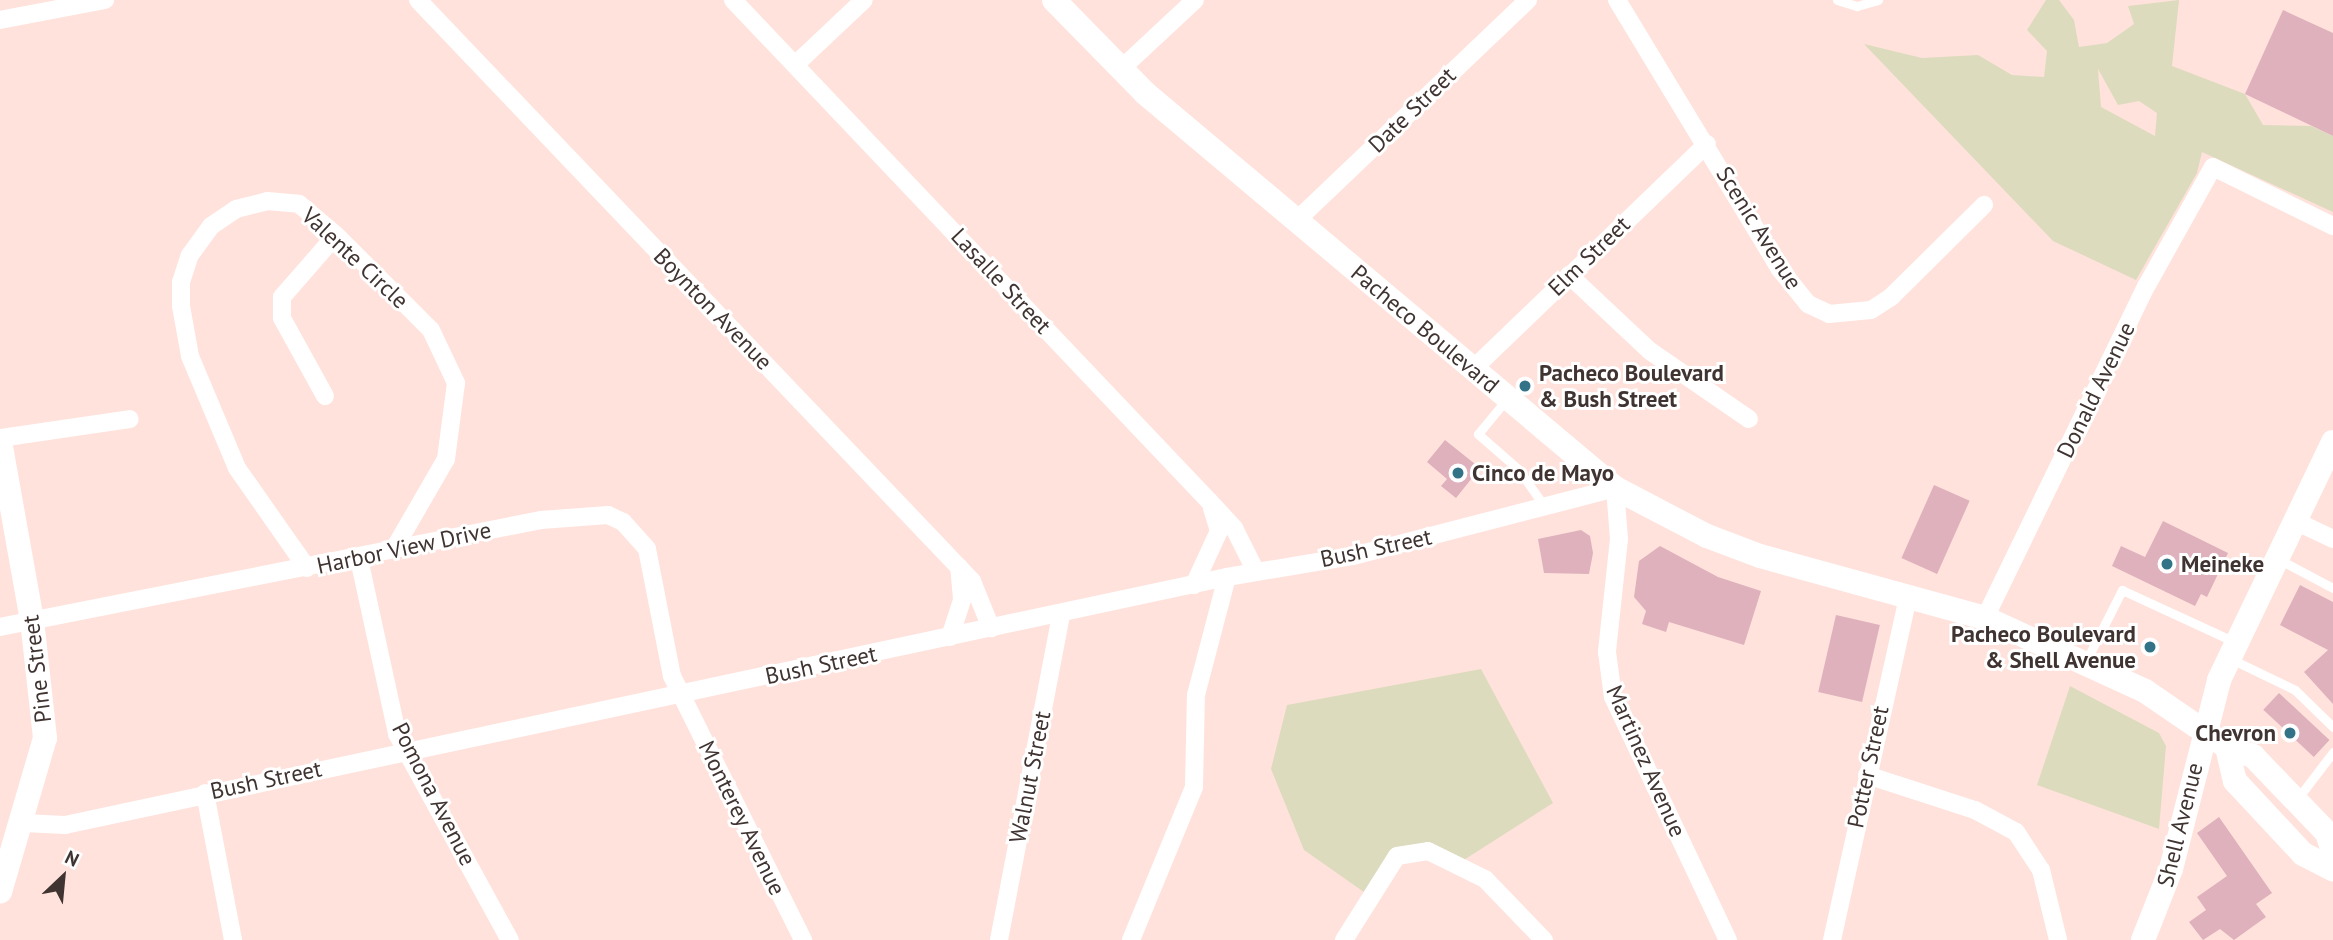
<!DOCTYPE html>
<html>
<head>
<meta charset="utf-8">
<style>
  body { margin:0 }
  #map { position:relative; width:2333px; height:940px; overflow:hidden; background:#ffe2db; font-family:"PT Sans",sans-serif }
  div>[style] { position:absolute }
  .green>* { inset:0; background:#dddbbd }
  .building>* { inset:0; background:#deb1bd; transform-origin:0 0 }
  .lane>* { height:9px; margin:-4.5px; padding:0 4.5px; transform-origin:4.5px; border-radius:4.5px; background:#fff }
  .street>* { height:18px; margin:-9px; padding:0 9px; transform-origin:9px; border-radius:9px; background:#fff }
  .secondary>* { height:24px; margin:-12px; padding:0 12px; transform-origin:12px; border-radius:12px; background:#fff }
  .dots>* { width:19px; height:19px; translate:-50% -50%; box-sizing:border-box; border:4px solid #fff; border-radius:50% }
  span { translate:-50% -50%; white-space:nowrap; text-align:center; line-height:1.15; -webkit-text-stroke:6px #fff; paint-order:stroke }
  .street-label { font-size:23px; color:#3f3431 }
  .poi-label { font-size:23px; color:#3f3431; font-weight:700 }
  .left { translate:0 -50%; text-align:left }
  .right { translate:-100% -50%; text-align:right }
  .north { position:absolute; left:28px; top:842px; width:70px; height:70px; -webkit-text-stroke:5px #fff; paint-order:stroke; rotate:26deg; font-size:19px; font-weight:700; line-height:28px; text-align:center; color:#3f3431 }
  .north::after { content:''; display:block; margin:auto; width:24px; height:32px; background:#3f3431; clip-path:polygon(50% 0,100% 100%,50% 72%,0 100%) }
</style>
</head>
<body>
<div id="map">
  <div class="green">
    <i style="clip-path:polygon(evenodd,2046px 0,2059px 0,2074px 20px,2079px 47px,2107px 43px,2134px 24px,2128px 6px,2179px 0,2172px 66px,2245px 94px,2263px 125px,2311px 126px,2333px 136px,2333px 212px,2202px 152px,2197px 173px,2136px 280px,2053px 241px,1864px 44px,1922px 58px,1978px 55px,2012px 75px,2044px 77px,2047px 51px,2027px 30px,2046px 0,2098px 69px,2118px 105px,2139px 101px,2157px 113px,2155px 136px,2101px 107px,2098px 69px)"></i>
    <i style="clip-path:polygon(1481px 669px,1553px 803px,1456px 865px,1428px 851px,1397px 856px,1371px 897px,1304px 850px,1271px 769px,1287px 705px)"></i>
    <i style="clip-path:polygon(2070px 686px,2159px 733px,2166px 746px,2159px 829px,2037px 785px)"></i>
  </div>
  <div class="building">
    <i style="clip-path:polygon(2283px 10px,2333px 33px,2333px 136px,2245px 94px)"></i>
    <i style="clip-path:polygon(1445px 440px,1480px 468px,1456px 498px,1441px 486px,1447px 479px,1427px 462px)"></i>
    <i style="left:1934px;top:485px;width:39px;height:80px;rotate:24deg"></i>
    <i style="clip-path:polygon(2163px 521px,2228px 553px,2207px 597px,2201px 594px,2195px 606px,2112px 566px,2121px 546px,2145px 557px)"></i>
    <i style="clip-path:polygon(1581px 530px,1590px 536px,1593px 553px,1589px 574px,1544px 573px,1538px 539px)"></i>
    <i style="clip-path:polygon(1660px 546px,1718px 577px,1761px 591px,1744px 645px,1669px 622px,1666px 632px,1642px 624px,1646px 611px,1634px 597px,1639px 561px)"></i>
    <i style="clip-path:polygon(2300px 585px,2333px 602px,2333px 704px,2304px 672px,2328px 650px,2280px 625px)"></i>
    <i style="left:1836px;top:615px;width:45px;height:79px;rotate:13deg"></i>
    <i style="left:2279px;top:693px;width:69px;height:23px;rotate:43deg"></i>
    <i style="clip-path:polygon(2219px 817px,2272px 893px,2256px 904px,2266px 917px,2234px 940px,2220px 929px,2203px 940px,2189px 922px,2206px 910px,2197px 897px,2227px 876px,2197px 833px)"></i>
  </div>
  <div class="lane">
    <i style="left:1837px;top:0;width:21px;rotate:17deg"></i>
    <i style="left:1857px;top:6px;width:22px;rotate:-16deg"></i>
    <i style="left:1506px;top:400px;width:44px;rotate:129.5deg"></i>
    <i style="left:1478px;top:434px;width:53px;rotate:41.2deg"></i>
    <i style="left:1518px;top:469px;width:47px;rotate:54.6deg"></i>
    <i style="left:2278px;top:559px;width:62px;rotate:27.8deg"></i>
    <i style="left:2231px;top:659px;width:71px;rotate:25.8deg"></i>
    <i style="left:2295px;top:690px;width:53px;rotate:44.2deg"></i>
    <i style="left:2086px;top:661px;width:80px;rotate:-63.1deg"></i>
    <i style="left:2122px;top:590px;width:124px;rotate:24.7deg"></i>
    <i style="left:2298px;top:798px;width:58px;rotate:-52.7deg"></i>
  </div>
  <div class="street">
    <i style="left:418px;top:0;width:803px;rotate:46.36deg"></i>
    <i style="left:972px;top:581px;width:51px;rotate:68deg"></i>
    <i style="left:733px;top:0;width:691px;rotate:46.47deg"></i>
    <i style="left:1209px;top:501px;width:37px;rotate:47deg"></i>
    <i style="left:1234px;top:528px;width:49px;rotate:63.4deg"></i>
    <i style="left:1617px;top:0;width:313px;rotate:58.8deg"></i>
    <i style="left:1779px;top:268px;width:46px;rotate:51.1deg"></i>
    <i style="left:1808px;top:304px;width:23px;rotate:25deg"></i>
    <i style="left:1829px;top:314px;width:42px;rotate:-5.4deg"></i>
    <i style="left:1871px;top:310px;width:24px;rotate:-33deg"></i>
    <i style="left:1891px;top:297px;width:131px;rotate:-44.7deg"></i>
    <i style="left:0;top:20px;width:107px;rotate:-10.8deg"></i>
    <i style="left:796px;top:64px;width:93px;rotate:-43.3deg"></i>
    <i style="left:1121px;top:69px;width:101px;rotate:-43deg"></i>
    <i style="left:1297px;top:220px;width:319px;rotate:-43.6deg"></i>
    <i style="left:1569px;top:275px;width:111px;rotate:43.2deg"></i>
    <i style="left:1650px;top:351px;width:120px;rotate:34.5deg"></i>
    <i style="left:1472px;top:370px;width:326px;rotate:-43.9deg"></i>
    <i style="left:325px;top:396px;width:89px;rotate:-118.9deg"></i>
    <i style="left:282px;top:318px;width:21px;rotate:-90deg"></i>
    <i style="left:282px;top:297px;width:82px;rotate:-48.9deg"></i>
    <i style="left:0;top:438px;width:131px;rotate:-8.3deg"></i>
    <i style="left:2295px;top:521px;width:42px;rotate:25.3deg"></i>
    <i style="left:359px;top:559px;width:179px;rotate:77.7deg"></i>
    <i style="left:397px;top:734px;width:235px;rotate:61.3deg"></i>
    <i style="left:307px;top:568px;width:122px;rotate:-125deg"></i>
    <i style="left:237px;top:468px;width:121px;rotate:-112.8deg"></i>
    <i style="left:190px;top:356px;width:51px;rotate:-100.2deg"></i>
    <i style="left:181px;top:306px;width:24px;rotate:-90deg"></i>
    <i style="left:181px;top:282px;width:28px;rotate:-72deg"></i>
    <i style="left:190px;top:255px;width:36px;rotate:-54deg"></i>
    <i style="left:211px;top:226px;width:30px;rotate:-34deg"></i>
    <i style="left:236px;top:209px;width:32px;rotate:-14deg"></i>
    <i style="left:267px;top:201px;width:32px;rotate:5deg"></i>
    <i style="left:299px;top:204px;width:48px;rotate:40deg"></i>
    <i style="left:336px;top:235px;width:134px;rotate:45deg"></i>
    <i style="left:431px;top:330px;width:59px;rotate:64.7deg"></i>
    <i style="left:456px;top:383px;width:77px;rotate:97.5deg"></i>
    <i style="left:446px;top:459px;width:104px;rotate:120deg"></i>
    <i style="left:1194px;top:585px;width:60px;rotate:-65.2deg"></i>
    <i style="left:1219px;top:531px;width:24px;rotate:-107deg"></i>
    <i style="left:1985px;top:618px;width:370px;rotate:-64.1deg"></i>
    <i style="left:2147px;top:285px;width:135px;rotate:-60.8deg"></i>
    <i style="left:2213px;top:167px;width:134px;rotate:26.2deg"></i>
    <i style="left:0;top:627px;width:551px;rotate:-11.19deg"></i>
    <i style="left:541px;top:520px;width:67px;rotate:-4.3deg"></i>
    <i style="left:608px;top:515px;width:17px;rotate:25deg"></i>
    <i style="left:623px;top:522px;width:36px;rotate:48deg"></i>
    <i style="left:647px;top:549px;width:129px;rotate:78.9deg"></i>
    <i style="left:672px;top:676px;width:295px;rotate:63.6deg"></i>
    <i style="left:950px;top:637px;width:40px;rotate:-72deg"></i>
    <i style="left:962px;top:599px;width:32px;rotate:-95deg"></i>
    <i style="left:1867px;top:775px;width:114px;rotate:18deg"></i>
    <i style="left:1975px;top:810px;width:47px;rotate:28.2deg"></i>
    <i style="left:2016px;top:832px;width:45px;rotate:56.7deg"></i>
    <i style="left:2041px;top:870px;width:72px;rotate:76.3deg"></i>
    <i style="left:205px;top:793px;width:150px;rotate:79.2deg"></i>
    <i style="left:24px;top:823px;width:41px;rotate:2.8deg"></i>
    <i style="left:65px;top:825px;width:1188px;rotate:-12.05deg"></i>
    <i style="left:1227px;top:577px;width:128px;rotate:-9.5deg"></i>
    <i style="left:1353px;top:556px;width:271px;rotate:-14.5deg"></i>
    <i style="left:1615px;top:488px;width:51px;rotate:85.5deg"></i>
    <i style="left:1619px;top:539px;width:114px;rotate:96.1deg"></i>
    <i style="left:1607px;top:652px;width:45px;rotate:82.4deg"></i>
    <i style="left:1613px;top:697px;width:269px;rotate:64.7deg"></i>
    <i style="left:999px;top:940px;width:331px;rotate:-79.2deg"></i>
    <i style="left:1131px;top:940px;width:165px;rotate:-67.6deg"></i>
    <i style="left:1194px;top:787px;width:92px;rotate:-88.8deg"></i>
    <i style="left:1196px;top:695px;width:122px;rotate:-75.3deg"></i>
    <i style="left:1344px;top:940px;width:99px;rotate:-57.8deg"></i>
    <i style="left:1397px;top:856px;width:31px;rotate:-9deg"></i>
    <i style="left:1428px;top:851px;width:64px;rotate:26.2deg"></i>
    <i style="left:1485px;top:879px;width:85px;rotate:46deg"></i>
    <i style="left:1832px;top:940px;width:352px;rotate:-77.5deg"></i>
  </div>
  <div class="secondary">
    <i style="left:1054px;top:0;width:130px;rotate:45.6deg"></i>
    <i style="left:1145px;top:93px;width:614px;rotate:40.04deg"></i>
    <i style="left:1615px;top:488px;width:104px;rotate:27.6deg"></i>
    <i style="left:1707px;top:536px;width:57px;rotate:20.7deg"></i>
    <i style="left:1760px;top:556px;width:233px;rotate:15.4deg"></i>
    <i style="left:1985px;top:618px;width:176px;rotate:24.5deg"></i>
    <i style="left:2145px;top:691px;width:99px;rotate:34.3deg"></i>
    <i style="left:2227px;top:747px;width:28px;rotate:19deg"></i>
    <i style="left:2253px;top:756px;width:107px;rotate:46.1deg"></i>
    <i style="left:2327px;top:833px;width:20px;rotate:72deg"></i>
    <i style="left:0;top:441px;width:182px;rotate:79.9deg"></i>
    <i style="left:32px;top:620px;width:119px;rotate:83.7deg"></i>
    <i style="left:45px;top:738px;width:160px;rotate:106.3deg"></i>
    <i style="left:2227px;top:747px;width:35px;rotate:77deg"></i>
    <i style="left:2235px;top:781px;width:100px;rotate:47deg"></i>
    <i style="left:2303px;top:854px;width:34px;rotate:27deg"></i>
    <i style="left:2143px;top:940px;width:76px;rotate:-68.5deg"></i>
    <i style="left:2171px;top:869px;width:195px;rotate:-75.7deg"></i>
    <i style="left:2219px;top:680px;width:264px;rotate:-64.4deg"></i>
  </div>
  <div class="dots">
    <i style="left:1525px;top:386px;background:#337387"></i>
    <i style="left:1458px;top:473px;background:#337387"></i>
    <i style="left:2167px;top:564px;background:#337387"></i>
    <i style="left:2150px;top:647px;background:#337387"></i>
    <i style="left:2290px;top:733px;background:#337387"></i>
  </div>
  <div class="street-label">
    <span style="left:1412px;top:110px;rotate:-44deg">Date Street</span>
    <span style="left:1759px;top:228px;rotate:58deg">Scenic Avenue</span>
    <span style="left:1589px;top:256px;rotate:-44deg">Elm Street</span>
    <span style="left:355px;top:258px;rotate:43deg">Valente Circle</span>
    <span style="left:1001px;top:281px;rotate:47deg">Lasalle Street</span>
    <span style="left:713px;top:309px;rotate:46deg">Boynton Avenue</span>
    <span style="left:1425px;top:329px;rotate:40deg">Pacheco Boulevard</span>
    <span style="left:2096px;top:390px;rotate:-64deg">Donald Avenue</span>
    <span style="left:404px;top:548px;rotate:-12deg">Harbor View Drive</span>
    <span style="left:1376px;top:548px;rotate:-12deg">Bush Street</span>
    <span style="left:821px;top:665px;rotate:-12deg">Bush Street</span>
    <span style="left:37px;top:669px;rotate:-97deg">Pine Street</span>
    <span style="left:1646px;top:761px;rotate:66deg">Martinez Avenue</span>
    <span style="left:1868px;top:767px;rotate:-78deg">Potter Street</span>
    <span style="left:1030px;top:777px;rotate:-79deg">Walnut Street</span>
    <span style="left:266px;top:780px;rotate:-12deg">Bush Street</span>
    <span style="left:434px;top:794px;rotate:63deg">Pomona Avenue</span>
    <span style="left:742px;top:818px;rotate:64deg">Monterey Avenue</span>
    <span style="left:2180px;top:825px;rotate:-76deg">Shell Avenue</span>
  </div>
  <div class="poi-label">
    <span class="left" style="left:1539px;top:386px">Pacheco Boulevard<br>&amp; Bush Street</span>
    <span class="left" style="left:1472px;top:473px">Cinco de Mayo</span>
    <span class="left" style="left:2181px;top:564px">Meineke</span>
    <span class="right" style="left:2136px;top:647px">Pacheco Boulevard<br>&amp; Shell Avenue</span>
    <span class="right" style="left:2276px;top:733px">Chevron</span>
  </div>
  <div class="north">N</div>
</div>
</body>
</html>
